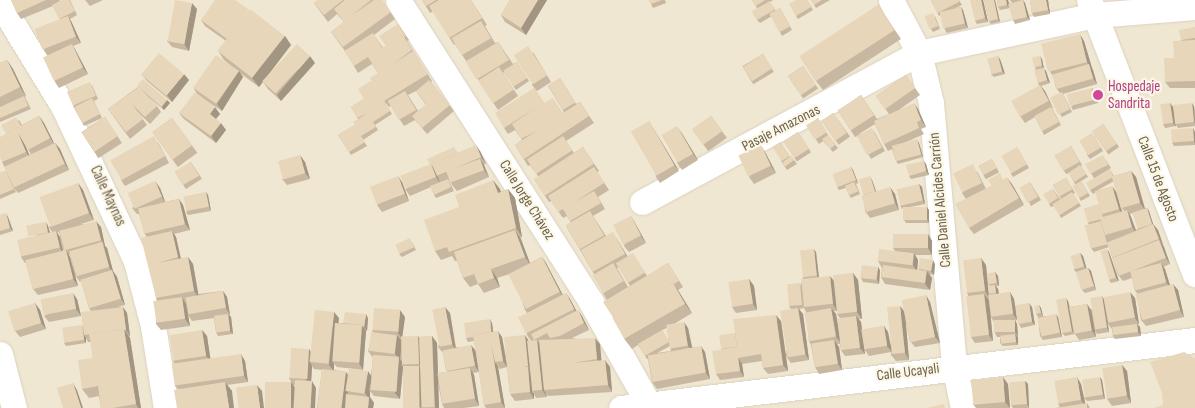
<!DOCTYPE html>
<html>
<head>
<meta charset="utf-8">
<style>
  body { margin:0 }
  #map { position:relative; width:1195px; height:408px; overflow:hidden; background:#f9f4e2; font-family:"Sofia Sans Condensed",sans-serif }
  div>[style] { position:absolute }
  .residential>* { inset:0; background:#efe7d1; transform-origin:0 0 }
  .roads { filter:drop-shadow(0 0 1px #dbd1bf) drop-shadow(0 0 1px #dbd1bf) }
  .minor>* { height:25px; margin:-12.5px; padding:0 12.5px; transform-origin:12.5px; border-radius:12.5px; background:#fff }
  .wall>* { inset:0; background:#c8b8a1; transform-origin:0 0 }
  .shaded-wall>* { inset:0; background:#a29683 }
  .building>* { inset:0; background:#e8d6bb; transform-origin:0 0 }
  .dots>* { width:14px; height:14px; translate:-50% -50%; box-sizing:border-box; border:2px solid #fcf8e7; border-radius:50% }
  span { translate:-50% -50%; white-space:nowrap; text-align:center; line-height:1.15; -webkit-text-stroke:4.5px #fcf8e7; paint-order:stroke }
  .hotel-label { font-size:15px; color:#b23c85 }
  .left { translate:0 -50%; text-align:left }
  .street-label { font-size:15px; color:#6d5e4c }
</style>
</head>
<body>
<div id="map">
  <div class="residential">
    <i style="left:0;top:0;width:1195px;height:408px"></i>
  </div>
  <div class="roads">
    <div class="minor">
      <i style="left:398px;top:0;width:358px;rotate:57.4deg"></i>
      <i style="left:591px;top:302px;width:118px;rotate:60.6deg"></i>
      <i style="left:891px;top:0;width:60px;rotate:62.2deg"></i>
      <i style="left:919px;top:53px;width:51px;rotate:76.5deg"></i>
      <i style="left:931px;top:103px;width:264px;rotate:85deg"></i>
      <i style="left:954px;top:366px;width:43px;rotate:77.9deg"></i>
      <i style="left:1089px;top:0;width:294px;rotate:68.9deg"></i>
      <i style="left:0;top:3px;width:123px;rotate:58.6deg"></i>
      <i style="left:64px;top:108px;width:169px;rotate:64.8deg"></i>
      <i style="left:136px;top:261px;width:67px;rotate:75.3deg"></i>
      <i style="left:153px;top:326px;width:83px;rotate:81deg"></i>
      <i style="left:642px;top:202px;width:315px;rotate:-28.3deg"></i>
      <i style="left:919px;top:53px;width:180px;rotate:-12.2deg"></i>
      <i style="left:1095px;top:15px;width:100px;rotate:-4.6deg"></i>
      <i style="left:0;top:354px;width:56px;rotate:75.5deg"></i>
      <i style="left:621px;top:408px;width:578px;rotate:-6.76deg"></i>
    </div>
  </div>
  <div class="wall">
    <i style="clip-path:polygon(11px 0,59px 0,60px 1px,70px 0,77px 15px,70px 19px,72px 23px,81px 43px,73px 46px,76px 51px,88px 74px,59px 88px,55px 82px,48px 56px,44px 50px,60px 20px,53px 6px,21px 19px,17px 13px)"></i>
    <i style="clip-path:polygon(85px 0,103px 0,90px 6px)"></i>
    <i style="clip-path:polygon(evenodd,318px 0,382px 0,395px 19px,374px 35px,383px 48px,386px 46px,398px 24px,409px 40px,407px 41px,432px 81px,431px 82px,454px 111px,427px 134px,415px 120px,404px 126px,391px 106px,389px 107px,384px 101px,378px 73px,372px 64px,358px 73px,354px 66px,345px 51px,331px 32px,344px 22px,337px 14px,328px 22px,314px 3px,318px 0,418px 90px,416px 91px,426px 105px,418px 111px,408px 95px,418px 90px)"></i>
    <i style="clip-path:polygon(422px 0,471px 0,487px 25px,485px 26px,495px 43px,498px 42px,513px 64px,517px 62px,529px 81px,516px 90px,504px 72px,503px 73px,518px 96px,498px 110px,455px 44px,454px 45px,433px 11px,430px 13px)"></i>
    <i style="clip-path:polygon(510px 0,547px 0,526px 35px,505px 22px,501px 15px)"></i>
    <i style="clip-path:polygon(649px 0,665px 0,666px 3px,653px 8px)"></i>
    <i style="clip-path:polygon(752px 0,773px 0,770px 2px,776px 11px,780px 8px,792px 30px,782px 36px,772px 16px,760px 23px,757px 20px,757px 8px)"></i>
    <i style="clip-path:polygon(807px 0,813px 10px,798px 19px,796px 16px)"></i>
    <i style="clip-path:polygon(811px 0,830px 0,816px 8px)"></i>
    <i style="clip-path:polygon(931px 0,959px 0,962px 5px,955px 8px,961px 7px,963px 10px,968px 28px,947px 33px,945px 30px,941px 15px,939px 16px)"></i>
    <i style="clip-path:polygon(983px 0,988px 22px,977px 24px,975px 21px)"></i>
    <i style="clip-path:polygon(984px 0,995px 0,1000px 22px,991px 24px,989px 21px)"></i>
    <i style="clip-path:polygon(997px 0,1008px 0,1009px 3px,1012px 3px,1010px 0,1023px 0,1025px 3px,1030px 20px,1015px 24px,1013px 20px,1010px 8px,1000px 10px,998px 7px)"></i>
    <i style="clip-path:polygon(1030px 0,1048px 0,1050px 14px,1034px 17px,1032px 13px)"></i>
    <i style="clip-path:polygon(878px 5px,901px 39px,823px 90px,816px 81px)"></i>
    <i style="clip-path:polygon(197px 9px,189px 51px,172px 47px,167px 41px)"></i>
    <i style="clip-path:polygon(935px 16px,940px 29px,933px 32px,931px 29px)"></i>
    <i style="clip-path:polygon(201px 20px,285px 36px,291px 45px,259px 87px,240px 73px,243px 77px,222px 111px,202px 98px,220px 114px,216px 119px,226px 130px,216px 143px,184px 119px,179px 113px,198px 95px,194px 89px,230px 65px,224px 60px,218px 51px,226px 41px,205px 26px)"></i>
    <i style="clip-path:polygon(1195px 27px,1195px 88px,1170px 88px,1165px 82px,1181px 40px)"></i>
    <i style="clip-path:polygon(1084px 41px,1092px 68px,1093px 70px,1097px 84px,1063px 94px,1072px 112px,1062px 117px,1060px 114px,1060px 93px,1056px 88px,1053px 76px,1050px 72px)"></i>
    <i style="clip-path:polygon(533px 52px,551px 82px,537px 91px,532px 85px)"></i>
    <i style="left:763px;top:54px;width:21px;height:24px;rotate:59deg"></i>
    <i style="clip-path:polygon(1000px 59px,1005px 74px,994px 77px,991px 74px)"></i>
    <i style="clip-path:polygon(1042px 59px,1044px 69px,1046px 71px,1050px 83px,1041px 86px,1053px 108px,1052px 108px,1061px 125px,1044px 135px,1035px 117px,1025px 123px,1020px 116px,1039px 85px,1038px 83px,1036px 70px,1035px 68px)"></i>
    <i style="clip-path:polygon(7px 60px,13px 69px,26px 96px,25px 97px,31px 109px,0 122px,0 63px)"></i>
    <i style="clip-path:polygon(315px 63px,281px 101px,268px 89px,263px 82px)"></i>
    <i style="left:803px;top:66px;width:27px;height:18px;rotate:56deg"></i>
    <i style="clip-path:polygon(142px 75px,189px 80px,172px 102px,147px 81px)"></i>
    <i style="clip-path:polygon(906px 75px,920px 95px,900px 109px,918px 109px,926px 127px,921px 129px,924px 134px,904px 143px,919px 143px,923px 157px,898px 164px,896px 161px,892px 149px,888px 151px,884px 144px,875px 124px,859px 134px,874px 131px,885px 151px,871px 159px,858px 136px,855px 137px,838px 111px,861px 95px,877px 119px,889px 114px,876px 96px)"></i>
    <i style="clip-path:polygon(evenodd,560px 78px,576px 104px,580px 102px,594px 123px,566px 141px,574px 153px,583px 147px,599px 171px,597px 172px,609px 190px,598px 197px,605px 209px,593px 216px,606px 236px,617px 239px,627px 256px,637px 260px,647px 276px,668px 263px,683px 287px,678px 290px,692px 313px,674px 324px,688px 328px,692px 347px,705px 352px,710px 379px,657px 389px,652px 382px,648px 359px,647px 359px,638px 345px,632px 349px,625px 340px,614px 319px,607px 300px,603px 293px,594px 274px,566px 226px,571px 223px,567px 216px,563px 218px,551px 201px,549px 202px,545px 196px,538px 176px,530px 165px,528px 166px,515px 145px,522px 140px,515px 130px,508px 134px,504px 128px,534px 88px,544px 103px,563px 113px,564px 112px,548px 86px,560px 78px,619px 267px,630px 286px,628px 287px,617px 268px,619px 267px,560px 78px,667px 328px,669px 342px,662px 330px,667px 328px,560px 78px,670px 346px,671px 351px,657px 353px,670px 346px)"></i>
    <i style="clip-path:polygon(371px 81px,392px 114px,375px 125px,378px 130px,363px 140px,367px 146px,351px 155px,338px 135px,355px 125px,358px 119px,351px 107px,364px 99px)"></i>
    <i style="clip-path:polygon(92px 85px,98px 99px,94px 101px,102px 118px,84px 126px,73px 106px)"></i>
    <i style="clip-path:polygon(138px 87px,167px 100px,170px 103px,164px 110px,146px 95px,157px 106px,161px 112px,150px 124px,137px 111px,147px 125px,130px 139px,108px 109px)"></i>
    <i style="clip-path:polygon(1092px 88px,1094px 91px,1098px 103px,1073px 110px,1071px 107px)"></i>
    <i style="clip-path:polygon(1170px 103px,1173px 107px,1194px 106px,1195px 113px,1195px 126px,1178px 128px,1176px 125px,1176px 126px,1165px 128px,1163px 124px)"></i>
    <i style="left:833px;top:113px;width:29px;height:14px;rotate:54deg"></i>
    <i style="clip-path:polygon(evenodd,39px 116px,44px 123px,54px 143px,55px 143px,60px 149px,69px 170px,18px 193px,14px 188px,16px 192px,0 199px,0 173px,6px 171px,8px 174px,2px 162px,6px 134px,19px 120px,22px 125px,39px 116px,25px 145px,31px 154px,29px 155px,25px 145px)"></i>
    <i style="left:711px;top:116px;width:27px;height:23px;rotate:54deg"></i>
    <i style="left:105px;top:117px;width:31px;height:28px;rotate:57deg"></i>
    <i style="left:172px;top:118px;width:43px;height:24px;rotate:54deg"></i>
    <i style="clip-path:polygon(818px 118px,829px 137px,838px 148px,833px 152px,823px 141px,819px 144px,807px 126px)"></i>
    <i style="clip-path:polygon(649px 121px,679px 171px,660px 183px,656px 177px)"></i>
    <i style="left:1103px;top:124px;width:28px;height:13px;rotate:55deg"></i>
    <i style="clip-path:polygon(1193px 128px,1195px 132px,1195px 145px,1174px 146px,1172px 143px)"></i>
    <i style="clip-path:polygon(681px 132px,698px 160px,682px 170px,677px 163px)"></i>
    <i style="left:798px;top:132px;width:24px;height:17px;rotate:57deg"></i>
    <i style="clip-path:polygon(1094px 136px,1103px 151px,1090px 159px,1087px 155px)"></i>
    <i style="clip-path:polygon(158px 142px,169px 163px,125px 186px,121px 180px)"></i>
    <i style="clip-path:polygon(780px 142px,790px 157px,791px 156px,797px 164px,787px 170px,781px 161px)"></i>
    <i style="clip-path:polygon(1071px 146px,1082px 165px,1081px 166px,1088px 177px,1081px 181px,1090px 196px,1081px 201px,1079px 198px,1075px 184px,1069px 173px,1066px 174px,1055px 156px)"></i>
    <i style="clip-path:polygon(1017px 147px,1029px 168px,1013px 177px,1011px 174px)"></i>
    <i style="clip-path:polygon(456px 150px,457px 153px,480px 151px,486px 164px,483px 165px,489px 177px,457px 191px,452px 185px,450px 179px,449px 180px,454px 191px,436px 198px,434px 195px,431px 187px,410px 196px,405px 189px,430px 165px)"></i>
    <i style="clip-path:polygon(765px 152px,776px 173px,754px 184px,749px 177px)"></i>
    <i style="left:992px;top:159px;width:15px;height:15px;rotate:62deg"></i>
    <i style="clip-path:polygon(evenodd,1105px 159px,1111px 168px,1109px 169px,1114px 176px,1131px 171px,1136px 177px,1145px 208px,1147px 208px,1149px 211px,1153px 224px,1158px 230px,1170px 264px,1163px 267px,1165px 269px,1170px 285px,1178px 290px,1184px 317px,1146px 326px,1141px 320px,1137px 293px,1135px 291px,1132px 278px,1123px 281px,1118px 275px,1109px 247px,1094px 252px,1091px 248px,1089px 225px,1088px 223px,1099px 204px,1096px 192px,1093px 194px,1090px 190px,1094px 178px,1086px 165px,1105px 159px,1114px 181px,1122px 208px,1124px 211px,1122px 212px,1117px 193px,1098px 190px,1114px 181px,1105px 159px,1133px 213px,1138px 229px,1136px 230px,1131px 217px,1130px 214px,1133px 213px)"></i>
    <i style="clip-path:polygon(924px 161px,926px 164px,929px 175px,911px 179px,909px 176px)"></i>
    <i style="left:191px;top:162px;width:20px;height:19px;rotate:57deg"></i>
    <i style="clip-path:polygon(305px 162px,310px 179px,287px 185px,282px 179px)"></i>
    <i style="clip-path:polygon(851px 167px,853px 170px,858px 183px,856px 184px,860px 194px,851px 198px,849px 195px,846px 188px,839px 190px,837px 187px)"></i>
    <i style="clip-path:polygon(977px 171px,986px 189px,1007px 178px,1024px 205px,974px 234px,969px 228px,966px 199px,962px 193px)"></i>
    <i style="clip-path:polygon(1066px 178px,1075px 193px,1073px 194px,1081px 206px,1061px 218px,1054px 206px,1051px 207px,1049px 204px,1053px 189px,1060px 199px,1061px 199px,1053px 185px)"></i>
    <i style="clip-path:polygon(493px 180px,500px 192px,508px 189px,515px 198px,522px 237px,520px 238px,530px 263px,542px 257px,546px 263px,562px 294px,570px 299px,576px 310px,582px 316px,589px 330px,572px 338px,600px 344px,601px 361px,610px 367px,612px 392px,548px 396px,546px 394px,547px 397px,536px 398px,534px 394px,534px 399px,515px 401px,510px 394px,507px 367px,500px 369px,498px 367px,505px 408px,486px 408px,484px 405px,479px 372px,473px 373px,474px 375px,479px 406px,464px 408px,444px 408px,442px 404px,438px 382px,439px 408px,404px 408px,403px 367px,400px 399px,374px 396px,370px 391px,370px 397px,374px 403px,373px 408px,317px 408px,322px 370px,314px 369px,312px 366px,311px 381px,316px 388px,265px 408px,291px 382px,295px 387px,295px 385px,293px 385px,289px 378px,309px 349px,311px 352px,339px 318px,338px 323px,343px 323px,368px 318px,367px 331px,366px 331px,363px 370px,337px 367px,334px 364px,334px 370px,346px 372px,348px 375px,371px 375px,373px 358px,368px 351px,373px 332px,372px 330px,405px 317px,402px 337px,419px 338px,432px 336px,437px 343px,438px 373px,447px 372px,446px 370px,443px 353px,438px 347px,450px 313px,456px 347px,476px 351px,474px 341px,468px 342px,466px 338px,492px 323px,493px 331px,502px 337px,507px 362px,525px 335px,529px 341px,531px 341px,527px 335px,527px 313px,525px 310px,513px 273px,497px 278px,500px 287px,484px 293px,478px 284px,470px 287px,463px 278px,457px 261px,455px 261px,452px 256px,441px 260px,435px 251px,459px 207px)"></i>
    <i style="clip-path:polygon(872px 180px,876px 191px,895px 194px,899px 210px,870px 218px,865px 211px,864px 194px)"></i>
    <i style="clip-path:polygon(402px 182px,409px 201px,382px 212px,377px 205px)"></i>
    <i style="clip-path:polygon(1030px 182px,1041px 200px,1031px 206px,1029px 202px)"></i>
    <i style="clip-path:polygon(evenodd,78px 183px,83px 190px,94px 220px,81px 224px,101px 227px,105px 246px,107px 248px,113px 271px,117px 277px,125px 305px,118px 307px,123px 307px,127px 313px,130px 336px,129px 336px,130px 338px,141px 408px,101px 408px,99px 396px,89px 398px,82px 389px,93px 358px,91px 342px,88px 342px,86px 338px,86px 343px,66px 346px,64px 343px,83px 326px,91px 311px,89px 308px,81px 281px,80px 282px,75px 275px,70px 254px,69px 255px,70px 257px,78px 286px,38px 295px,33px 289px,26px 263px,25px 263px,21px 257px,46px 222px,48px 226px,50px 232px,52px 232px,49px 227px,78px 183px,59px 232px,63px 249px,65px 251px,63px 251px,57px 233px,59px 232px)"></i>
    <i style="clip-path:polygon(919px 184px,922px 187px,925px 204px,910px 207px,929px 210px,929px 223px,906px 223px,904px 220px,903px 208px,902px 209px,900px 205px)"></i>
    <i style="clip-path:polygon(160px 188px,165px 202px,179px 199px,183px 205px,190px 230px,174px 234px,176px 237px,181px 259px,188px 257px,193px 264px,198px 294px,223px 291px,227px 297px,230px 315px,229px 315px,231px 317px,233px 334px,218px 336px,216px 332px,214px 318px,192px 321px,188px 315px,190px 326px,161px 330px,156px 324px,157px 301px,156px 298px,146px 236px,145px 234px,139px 214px,137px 214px,132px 208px)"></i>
    <i style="clip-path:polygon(206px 192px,208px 195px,211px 211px,188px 215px,186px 212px)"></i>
    <i style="clip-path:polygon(0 215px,8px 217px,13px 231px,0 235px)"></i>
    <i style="clip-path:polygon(631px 216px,635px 223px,646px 243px,629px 252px,624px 246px)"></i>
    <i style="clip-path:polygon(928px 234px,932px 241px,932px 255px,915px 255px,918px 260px,917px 270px,919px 270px,919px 269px,935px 264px,934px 275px,929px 274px,932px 278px,930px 290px,885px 284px,881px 277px,882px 268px,878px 261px,895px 251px,893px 248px)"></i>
    <i style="clip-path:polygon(412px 242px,416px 250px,402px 257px,399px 254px)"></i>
    <i style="clip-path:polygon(evenodd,816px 252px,819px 277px,834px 281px,853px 273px,858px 280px,862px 319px,859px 319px,861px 322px,862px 330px,884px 326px,888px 332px,890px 345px,904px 311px,930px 302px,940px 343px,915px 347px,910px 341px,905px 317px,909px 360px,896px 361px,891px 355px,891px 352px,869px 356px,865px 350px,864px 345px,865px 354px,845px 356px,841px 350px,840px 344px,837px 344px,839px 347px,842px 370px,819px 374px,815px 367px,811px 345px,809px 341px,806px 312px,804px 308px,799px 309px,803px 314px,809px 360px,791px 363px,786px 356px,791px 309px,789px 306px,801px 284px,803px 278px,803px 277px,816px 252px,834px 311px,837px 311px,837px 314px,840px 318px,839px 331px,836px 314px,834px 311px)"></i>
    <i style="clip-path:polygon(1109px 252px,1119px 281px,1111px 283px,1109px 280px)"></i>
    <i style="clip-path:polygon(1080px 253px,1083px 256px,1086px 269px,1088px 268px,1091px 271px,1096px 290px,1085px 293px,1082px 290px,1077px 273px,1074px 270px)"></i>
    <i style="clip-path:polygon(986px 265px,989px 295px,990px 295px,989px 294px,990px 286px,988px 284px,995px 272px,998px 276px,999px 286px,996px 286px,998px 289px,999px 294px,1010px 292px,1014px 299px,1015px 306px,1032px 307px,1035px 325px,1021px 328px,1019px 324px,1016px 309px,1017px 320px,1015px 321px,1017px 324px,1018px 336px,1017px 336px,1018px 337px,1018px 345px,1003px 346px,1000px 343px,1000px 337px,997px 337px,995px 333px,994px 322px,991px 317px,990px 308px,993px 341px,975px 343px,971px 337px,968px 295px,967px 293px)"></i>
    <i style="clip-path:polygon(880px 270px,879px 284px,863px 282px,861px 278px)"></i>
    <i style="clip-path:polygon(749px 279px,754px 286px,757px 310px,736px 313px,732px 307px)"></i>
    <i style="clip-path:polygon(1102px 296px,1103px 298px,1135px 298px,1139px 324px,1138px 325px,1140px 327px,1141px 336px,1115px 339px,1113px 336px,1112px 329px,1108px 324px,1109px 332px,1097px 334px,1095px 331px,1096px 337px,1079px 340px,1075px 334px,1065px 336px,1062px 333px,1068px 301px,1070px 307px,1087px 304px,1091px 310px)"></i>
    <i style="clip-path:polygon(77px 299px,81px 316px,49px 322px,44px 316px)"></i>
    <i style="clip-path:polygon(35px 303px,40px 310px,46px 329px,20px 337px,15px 331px)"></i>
    <i style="clip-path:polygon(1039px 305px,1041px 308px,1043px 316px,1058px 317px,1062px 337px,1043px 340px,1040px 336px,1038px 317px,1036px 314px)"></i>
    <i style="clip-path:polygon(781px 321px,788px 371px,768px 374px,763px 368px,762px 361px,742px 364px,744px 377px,720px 380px,716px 374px,721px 350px,735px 333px)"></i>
    <i style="clip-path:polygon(202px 330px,207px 336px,210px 359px,245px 361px,248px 382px,227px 385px,232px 391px,178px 389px,175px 386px,175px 364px,173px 361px)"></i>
    <i style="clip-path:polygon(1122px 365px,1127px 371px,1131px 403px,1112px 406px,1107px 399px)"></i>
    <i style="clip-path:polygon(1100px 377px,1102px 380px,1105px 399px,1087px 401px,1084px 398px)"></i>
    <i style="clip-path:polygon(1025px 381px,1028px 384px,1029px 408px,1013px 408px,1011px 405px)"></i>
    <i style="clip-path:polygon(1008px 384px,1010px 408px,976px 408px,973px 404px)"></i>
    <i style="clip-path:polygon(1081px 384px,1085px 403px,1087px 403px,1090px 408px,1056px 408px,1060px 407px,1058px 404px)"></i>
  </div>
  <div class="shaded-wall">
    <i style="clip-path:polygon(538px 0,547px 0,526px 35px,521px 28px)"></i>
    <i style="clip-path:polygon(981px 0,983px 0,988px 22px,985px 18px)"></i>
    <i style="clip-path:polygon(994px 0,995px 0,1000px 22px,998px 19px)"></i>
    <i style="clip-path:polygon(1006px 0,1008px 0,1010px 8px,1007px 5px)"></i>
    <i style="clip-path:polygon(1023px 0,1025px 3px,1030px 20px,1027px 17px)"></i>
    <i style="clip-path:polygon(1046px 0,1048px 0,1050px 14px,1048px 10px)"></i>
    <i style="clip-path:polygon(192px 3px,197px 9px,189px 51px,184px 44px)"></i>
    <i style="clip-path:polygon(961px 7px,963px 10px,968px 28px,965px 24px)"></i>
    <i style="clip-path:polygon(68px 16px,72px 23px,81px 43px,76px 37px)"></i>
    <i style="clip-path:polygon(1080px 34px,1084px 41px,1092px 68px,1093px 70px,1097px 84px,1093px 78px,1089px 65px,1087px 62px)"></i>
    <i style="clip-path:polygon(285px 36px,291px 45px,259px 87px,252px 78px)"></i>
    <i style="clip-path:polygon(72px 44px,76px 51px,88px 74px,83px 68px)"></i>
    <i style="clip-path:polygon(310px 56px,315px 63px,281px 101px,277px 95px)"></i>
    <i style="clip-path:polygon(998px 56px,1000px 59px,1005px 74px,1002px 71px)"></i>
    <i style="clip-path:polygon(1040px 56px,1042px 59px,1044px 69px,1046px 71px,1050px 83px,1047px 80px,1044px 69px,1042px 66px)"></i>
    <i style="clip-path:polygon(7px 60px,13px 69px,26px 96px,20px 87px)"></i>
    <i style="clip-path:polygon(239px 71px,243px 77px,222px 111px,217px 104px)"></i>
    <i style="clip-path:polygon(184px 74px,189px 80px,172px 102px,167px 95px)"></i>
    <i style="clip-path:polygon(1040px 85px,1045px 91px,1053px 108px,1049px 101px)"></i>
    <i style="clip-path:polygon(1092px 88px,1094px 91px,1098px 103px,1095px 100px)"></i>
    <i style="clip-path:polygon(167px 100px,170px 103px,164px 110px,162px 107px)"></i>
    <i style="clip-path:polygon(914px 103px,918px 109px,926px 127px,921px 120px)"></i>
    <i style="clip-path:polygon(1170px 103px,1173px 107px,1176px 126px,1173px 123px)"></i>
    <i style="clip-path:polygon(1192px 103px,1194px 106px,1195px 123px,1194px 122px)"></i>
    <i style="clip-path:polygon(215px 107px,220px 114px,214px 121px,210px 114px)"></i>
    <i style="clip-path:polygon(39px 116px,44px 123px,55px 145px,50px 138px)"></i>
    <i style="clip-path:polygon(649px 121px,653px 128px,679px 171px,674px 165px)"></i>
    <i style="clip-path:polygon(221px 123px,226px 130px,216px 143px,211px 136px)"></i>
    <i style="clip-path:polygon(677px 126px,681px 132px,698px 160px,693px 154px)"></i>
    <i style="clip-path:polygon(1193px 128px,1195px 132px,1195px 143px,1194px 141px)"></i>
    <i style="clip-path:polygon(18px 133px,23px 140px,31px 159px,26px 152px)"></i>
    <i style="clip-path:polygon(917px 139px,919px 143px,923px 157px,921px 154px)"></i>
    <i style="clip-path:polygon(55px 143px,60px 149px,69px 170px,65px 164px)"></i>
    <i style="clip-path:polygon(476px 145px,480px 151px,486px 164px,481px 157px)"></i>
    <i style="clip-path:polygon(761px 145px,765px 152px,776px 173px,771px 166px)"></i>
    <i style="clip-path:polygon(300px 155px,305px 162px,310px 179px,305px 173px)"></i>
    <i style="clip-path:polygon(480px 159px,484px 165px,489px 177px,484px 170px)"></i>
    <i style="clip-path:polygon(924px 161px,926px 164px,929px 175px,926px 171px)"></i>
    <i style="clip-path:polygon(431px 164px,435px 171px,441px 184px,436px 177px)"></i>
    <i style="clip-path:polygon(851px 167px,853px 170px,858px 183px,856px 180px)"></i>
    <i style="clip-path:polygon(1131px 171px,1136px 177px,1145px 210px,1140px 203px)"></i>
    <i style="clip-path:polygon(398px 176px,402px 182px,409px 201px,405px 194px)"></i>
    <i style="clip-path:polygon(870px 176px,872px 180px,877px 194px,875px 191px)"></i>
    <i style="clip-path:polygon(1007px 178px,1012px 184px,1024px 205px,1019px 198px)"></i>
    <i style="clip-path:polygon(493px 180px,500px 189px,504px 202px,498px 193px)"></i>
    <i style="clip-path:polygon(155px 181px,160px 188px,166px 204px,162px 197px)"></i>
    <i style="clip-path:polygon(78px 183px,83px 190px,94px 220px,89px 213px)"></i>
    <i style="clip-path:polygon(919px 184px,922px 187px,925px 204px,923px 201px)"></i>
    <i style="clip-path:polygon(1112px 186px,1117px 193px,1123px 215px,1119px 209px)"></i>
    <i style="clip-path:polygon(890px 187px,895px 194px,899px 210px,895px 203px)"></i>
    <i style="clip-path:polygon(508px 189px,515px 198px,522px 237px,516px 228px)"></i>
    <i style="clip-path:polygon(206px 192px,208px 195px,211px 211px,209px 207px)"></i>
    <i style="clip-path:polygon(179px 199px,183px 205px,190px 230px,185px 224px)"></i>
    <i style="clip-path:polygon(927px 207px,929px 210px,929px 223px,927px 219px)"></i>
    <i style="clip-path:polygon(1147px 208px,1149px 211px,1154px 227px,1152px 224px)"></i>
    <i style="clip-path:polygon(1127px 210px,1131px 217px,1137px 234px,1132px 227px)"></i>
    <i style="clip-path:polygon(6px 213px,8px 217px,13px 231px,10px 228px)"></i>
    <i style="clip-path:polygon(631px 216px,635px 223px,646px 243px,641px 236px)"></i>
    <i style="clip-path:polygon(96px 221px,101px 227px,105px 246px,107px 248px,113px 271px,117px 277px,125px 305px,121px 299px,113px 273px,109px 267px,103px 242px,101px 240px)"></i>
    <i style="clip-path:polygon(46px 222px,48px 226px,51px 237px,48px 234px)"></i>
    <i style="clip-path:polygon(1153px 224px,1158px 230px,1163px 245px,1159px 239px)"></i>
    <i style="clip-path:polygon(515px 230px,521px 239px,531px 266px,525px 257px)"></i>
    <i style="clip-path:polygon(56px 231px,60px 237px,64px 255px,60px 248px)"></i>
    <i style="clip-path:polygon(172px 231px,176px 237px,182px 264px,178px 257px)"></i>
    <i style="clip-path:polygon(613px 232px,617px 239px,630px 261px,625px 254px)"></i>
    <i style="clip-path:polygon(928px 234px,932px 241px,932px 255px,928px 248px)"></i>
    <i style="clip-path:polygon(1159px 240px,1164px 247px,1170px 264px,1166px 258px)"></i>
    <i style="clip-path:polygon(814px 249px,816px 252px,819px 279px,817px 276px)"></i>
    <i style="clip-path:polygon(1107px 249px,1109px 252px,1119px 281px,1116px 278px)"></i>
    <i style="clip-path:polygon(66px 250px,70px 257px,78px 286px,73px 279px)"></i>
    <i style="clip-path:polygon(914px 253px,918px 260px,917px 272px,913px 265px)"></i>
    <i style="clip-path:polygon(1080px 253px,1083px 256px,1087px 270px,1084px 266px)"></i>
    <i style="clip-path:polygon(188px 257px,193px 264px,199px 298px,194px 291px)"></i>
    <i style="clip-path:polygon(542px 257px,546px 263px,565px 299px,560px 292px)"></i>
    <i style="clip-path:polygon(981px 258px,986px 265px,989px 298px,985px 291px)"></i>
    <i style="clip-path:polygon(933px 260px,935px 264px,934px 275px,931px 271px)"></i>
    <i style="clip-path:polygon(1161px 263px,1165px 269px,1171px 289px,1166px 282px)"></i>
    <i style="clip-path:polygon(878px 267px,880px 270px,879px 284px,877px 280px)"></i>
    <i style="clip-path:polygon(1088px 268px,1091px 271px,1096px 290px,1094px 286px)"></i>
    <i style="clip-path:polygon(491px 269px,497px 278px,500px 287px,494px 278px)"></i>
    <i style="clip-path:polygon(927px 271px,932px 278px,930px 290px,925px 284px)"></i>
    <i style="clip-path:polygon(995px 272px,998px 276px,999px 286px,997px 283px)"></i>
    <i style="clip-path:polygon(853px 273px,858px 280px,862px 319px,857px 312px)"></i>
    <i style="clip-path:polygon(830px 276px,835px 282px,837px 311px,833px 304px)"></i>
    <i style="clip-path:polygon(749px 279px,754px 286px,757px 310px,753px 304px)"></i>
    <i style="clip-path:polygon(673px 283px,679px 292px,692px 313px,685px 304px)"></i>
    <i style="clip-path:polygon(1173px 284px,1178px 290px,1184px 317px,1180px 310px)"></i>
    <i style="clip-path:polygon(995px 285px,998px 289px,999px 296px,996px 293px)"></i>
    <i style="clip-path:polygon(223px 291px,227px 297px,230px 315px,226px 308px)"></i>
    <i style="clip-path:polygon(1010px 292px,1014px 299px,1017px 320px,1013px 314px)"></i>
    <i style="clip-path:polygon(1130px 292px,1135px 298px,1139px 324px,1135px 318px)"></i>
    <i style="clip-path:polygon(73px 293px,77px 299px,81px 316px,76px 309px)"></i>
    <i style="clip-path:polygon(566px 293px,570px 299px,579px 316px,574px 309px)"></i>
    <i style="clip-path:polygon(984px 294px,989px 300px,993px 341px,989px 335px)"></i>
    <i style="clip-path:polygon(926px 295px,930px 302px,940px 343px,935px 337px)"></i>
    <i style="clip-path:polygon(1102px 296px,1104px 300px,1109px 332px,1107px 328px)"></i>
    <i style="clip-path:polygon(182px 297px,186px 304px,190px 326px,185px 319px)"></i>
    <i style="clip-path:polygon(1066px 298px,1068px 301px,1075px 334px,1072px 331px)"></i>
    <i style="clip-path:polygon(35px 303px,40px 310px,46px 329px,41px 323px)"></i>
    <i style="clip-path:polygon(1029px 303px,1032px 307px,1035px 325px,1032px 322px)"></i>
    <i style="clip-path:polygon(1087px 304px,1091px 310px,1096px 337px,1092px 331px)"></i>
    <i style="clip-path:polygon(1039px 305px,1041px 308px,1043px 316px,1041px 313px)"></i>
    <i style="clip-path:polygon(900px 306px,905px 312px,909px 360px,905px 353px)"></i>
    <i style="clip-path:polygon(123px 307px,127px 313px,130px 336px,126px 330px)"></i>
    <i style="clip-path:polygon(445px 307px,450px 313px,456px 351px,452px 344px)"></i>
    <i style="clip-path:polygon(798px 308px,803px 314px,809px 360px,805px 354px)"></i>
    <i style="clip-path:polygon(831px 308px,836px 314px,841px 343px,836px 337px)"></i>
    <i style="clip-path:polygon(400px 310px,405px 317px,402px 339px,398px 333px)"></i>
    <i style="clip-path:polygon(578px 310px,582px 316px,589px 330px,584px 323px)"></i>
    <i style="clip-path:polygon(334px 312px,339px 318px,335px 361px,332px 361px,334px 364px,334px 371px,329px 365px)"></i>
    <i style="clip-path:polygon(228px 314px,231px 317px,233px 334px,230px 331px)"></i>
    <i style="clip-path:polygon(366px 314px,368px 318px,367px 331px,364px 327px)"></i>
    <i style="clip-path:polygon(1056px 314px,1058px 317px,1062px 337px,1060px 333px)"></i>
    <i style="clip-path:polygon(776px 315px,781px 321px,788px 371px,783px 365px)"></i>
    <i style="clip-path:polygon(856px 316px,861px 322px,865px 354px,860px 348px)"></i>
    <i style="clip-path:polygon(490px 319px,492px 323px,494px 338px,492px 334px)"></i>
    <i style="clip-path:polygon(1015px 320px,1017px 324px,1018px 336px,1015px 332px)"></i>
    <i style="clip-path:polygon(684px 322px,688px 328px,693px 352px,688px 346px)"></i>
    <i style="clip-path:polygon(1137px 324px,1140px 327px,1141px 336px,1138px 332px)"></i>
    <i style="clip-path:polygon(82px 325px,84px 335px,86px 338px,86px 343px,84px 340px)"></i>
    <i style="clip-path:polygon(362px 325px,366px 331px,363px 370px,359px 363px)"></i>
    <i style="clip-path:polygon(884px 326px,888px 332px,892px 352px,887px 346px)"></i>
    <i style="clip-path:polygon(124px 329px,130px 338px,141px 408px,138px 408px,136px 404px)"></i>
    <i style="clip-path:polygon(202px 330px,207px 336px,211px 362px,206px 356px)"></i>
    <i style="clip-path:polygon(498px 331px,502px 337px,507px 367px,503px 361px)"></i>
    <i style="clip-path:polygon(1015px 334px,1018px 337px,1018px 345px,1016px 342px)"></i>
    <i style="clip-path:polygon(397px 335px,402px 341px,400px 359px,404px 364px,401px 365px,403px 367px,400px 399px,395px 393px,399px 359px,395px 354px)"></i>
    <i style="clip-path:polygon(525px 335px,529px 342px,532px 373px,528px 366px)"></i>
    <i style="clip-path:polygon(418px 336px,423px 343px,423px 371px,419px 364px)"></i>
    <i style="clip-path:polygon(432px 336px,437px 343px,439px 408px,436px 408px,435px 407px)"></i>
    <i style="clip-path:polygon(595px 338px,600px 344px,602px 366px,597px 359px)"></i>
    <i style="clip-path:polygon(537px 340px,542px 347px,544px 390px,546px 394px,547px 397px,542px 390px)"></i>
    <i style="clip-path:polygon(834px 340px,839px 347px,842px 370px,838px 364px)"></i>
    <i style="clip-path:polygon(491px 343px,495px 362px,498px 367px,505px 408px,501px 402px)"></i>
    <i style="clip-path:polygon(471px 345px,476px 351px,479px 372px,475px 366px)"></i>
    <i style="clip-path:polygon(701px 346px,705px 352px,710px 379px,706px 373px)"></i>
    <i style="clip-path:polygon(309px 349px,313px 356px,310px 362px,312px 366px,311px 386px,306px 380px)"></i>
    <i style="clip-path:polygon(241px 354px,245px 361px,248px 382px,244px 376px)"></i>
    <i style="clip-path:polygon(738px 358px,742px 364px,744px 377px,740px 371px)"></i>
    <i style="clip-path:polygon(605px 360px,610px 367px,612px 392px,608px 385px)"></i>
    <i style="clip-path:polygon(1122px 365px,1127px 371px,1131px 403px,1127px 396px)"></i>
    <i style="clip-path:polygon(419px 366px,423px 372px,423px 408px,420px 407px)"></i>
    <i style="clip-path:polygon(528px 367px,532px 374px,532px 392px,534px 394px,534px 399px,530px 392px)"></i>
    <i style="clip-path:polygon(470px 368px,474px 375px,479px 406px,475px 399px)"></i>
    <i style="clip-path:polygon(368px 371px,372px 377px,369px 390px,370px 391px,370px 397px,374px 403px,373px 408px,368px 408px,369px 399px,365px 393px)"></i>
    <i style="clip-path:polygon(346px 372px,350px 378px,347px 391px,348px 394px,347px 408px,341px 408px)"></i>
    <i style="clip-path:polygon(1003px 377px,1008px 384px,1010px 408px,1005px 402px)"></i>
    <i style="clip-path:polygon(1077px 377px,1081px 384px,1086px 407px,1081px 400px)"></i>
    <i style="clip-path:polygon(1100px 377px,1102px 380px,1105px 399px,1103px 395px)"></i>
    <i style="clip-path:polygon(312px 381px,316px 388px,315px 408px,310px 408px)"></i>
    <i style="clip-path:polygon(1025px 381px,1028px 384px,1029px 408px,1027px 404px)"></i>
    <i style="clip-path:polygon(225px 382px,232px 391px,234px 408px,229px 408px)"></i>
    <i style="clip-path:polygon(291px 382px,296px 389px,296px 408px,291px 408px)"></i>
    <i style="clip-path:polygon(73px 383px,77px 390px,83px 408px,81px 408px)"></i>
    <i style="clip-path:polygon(257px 385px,262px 391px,264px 408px,260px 408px)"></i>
  </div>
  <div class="building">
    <i style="clip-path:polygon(11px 0,46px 0,17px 13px)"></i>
    <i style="clip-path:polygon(62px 0,69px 0,75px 11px,59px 19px,52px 5px)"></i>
    <i style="left:175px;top:0;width:17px;height:42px;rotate:10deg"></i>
    <i style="clip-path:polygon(215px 0,235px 0,249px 10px,227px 39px,201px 20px)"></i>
    <i style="clip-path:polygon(318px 0,343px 0,324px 15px,314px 3px)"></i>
    <i style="clip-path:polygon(345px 0,371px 0,351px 16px,374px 0,382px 0,391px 12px,343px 47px,331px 32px,344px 22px,334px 9px)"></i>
    <i style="clip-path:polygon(422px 0,436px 0,426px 6px)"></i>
    <i style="clip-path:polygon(439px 0,471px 0,482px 18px,449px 38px,429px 6px)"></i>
    <i style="clip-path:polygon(510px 0,538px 0,521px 28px,501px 15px)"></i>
    <i style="clip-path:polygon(649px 0,662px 0,651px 4px)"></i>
    <i style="clip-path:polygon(752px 0,765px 0,756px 6px)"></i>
    <i style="clip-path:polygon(796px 0,807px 0,811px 7px,796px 16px,789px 4px)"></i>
    <i style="clip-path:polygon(811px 0,822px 0,814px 5px)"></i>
    <i style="clip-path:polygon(931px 0,959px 0,959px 2px,937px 13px)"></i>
    <i style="clip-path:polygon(970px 0,981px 0,985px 18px,975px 21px)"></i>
    <i style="clip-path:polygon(984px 0,994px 0,998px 19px,989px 21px)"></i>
    <i style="clip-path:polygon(997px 0,1006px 0,1007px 5px,998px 7px)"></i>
    <i style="clip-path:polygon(1022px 0,1023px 0,1027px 17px,1013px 20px,1008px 4px)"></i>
    <i style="clip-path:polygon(1030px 0,1046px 0,1048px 10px,1032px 13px)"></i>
    <i style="left:770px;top:1px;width:10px;height:21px;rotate:61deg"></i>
    <i style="left:878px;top:5px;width:30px;height:94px;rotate:57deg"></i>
    <i style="left:961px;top:7px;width:17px;height:22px;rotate:77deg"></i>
    <i style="left:780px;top:8px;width:21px;height:12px;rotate:62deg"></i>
    <i style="left:250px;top:9px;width:44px;height:53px;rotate:38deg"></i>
    <i style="left:933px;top:13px;width:14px;height:9px;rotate:69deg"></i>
    <i style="left:68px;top:16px;width:22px;height:36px;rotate:69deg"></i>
    <i style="left:481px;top:21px;width:20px;height:34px;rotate:60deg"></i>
    <i style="clip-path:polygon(398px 24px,406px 37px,405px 37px,403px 35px,386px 46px,379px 36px)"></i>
    <i style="clip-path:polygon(1195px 27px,1195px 38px,1181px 40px,1179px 30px)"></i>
    <i style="clip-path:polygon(373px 33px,382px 48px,403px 35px,412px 50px,393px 64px,413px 51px,428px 74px,384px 101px,370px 78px,378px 73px,368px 57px,354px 66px,344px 51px)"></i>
    <i style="left:1080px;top:34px;width:29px;height:40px;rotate:76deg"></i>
    <i style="clip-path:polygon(1195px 40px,1195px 81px,1165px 82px,1164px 58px,1174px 58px,1173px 41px)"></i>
    <i style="left:498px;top:42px;width:21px;height:38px;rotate:59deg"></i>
    <i style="left:72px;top:44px;width:26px;height:32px;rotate:65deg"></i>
    <i style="left:297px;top:44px;width:18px;height:51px;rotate:43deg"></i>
    <i style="left:528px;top:46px;width:35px;height:17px;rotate:57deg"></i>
    <i style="left:159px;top:53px;width:33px;height:28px;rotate:40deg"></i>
    <i style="left:763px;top:54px;width:17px;height:24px;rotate:57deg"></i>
    <i style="left:216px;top:55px;width:28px;height:40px;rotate:35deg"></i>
    <i style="left:998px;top:56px;width:16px;height:11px;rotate:75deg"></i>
    <i style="left:1040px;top:56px;width:10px;height:8px;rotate:79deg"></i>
    <i style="clip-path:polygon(7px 60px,20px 87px,0 97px,0 63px)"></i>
    <i style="left:517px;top:62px;width:19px;height:16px;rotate:58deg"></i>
    <i style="left:1089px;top:64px;width:15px;height:38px;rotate:74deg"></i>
    <i style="left:803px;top:66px;width:23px;height:18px;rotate:56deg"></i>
    <i style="left:499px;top:67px;width:27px;height:25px;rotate:57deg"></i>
    <i style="clip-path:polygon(1044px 68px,1047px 80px,1038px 83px,1034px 70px)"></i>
    <i style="left:906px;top:75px;width:16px;height:37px;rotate:55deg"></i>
    <i style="left:560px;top:78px;width:29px;height:14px;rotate:59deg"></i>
    <i style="left:143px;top:79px;width:32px;height:9px;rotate:41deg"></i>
    <i style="clip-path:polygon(429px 80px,450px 105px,422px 128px,412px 116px,426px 104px,416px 91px)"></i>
    <i style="clip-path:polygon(371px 81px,390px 111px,373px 122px,376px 127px,361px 136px,365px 142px,349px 152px,338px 135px,355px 125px,353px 122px,368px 113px,357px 118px,351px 107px,364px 99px,358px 89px)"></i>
    <i style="left:90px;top:82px;width:15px;height:25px;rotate:67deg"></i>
    <i style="left:1040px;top:85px;width:18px;height:33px;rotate:61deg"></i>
    <i style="clip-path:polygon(139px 87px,157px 106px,145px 117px,132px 104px,143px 119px,126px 132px,108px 109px)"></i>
    <i style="clip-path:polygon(534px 88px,544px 103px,553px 98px,563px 113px,580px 102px,589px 116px,524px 159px,515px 145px,536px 131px,521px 139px,512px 124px,537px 107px,504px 128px,495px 113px)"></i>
    <i style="left:1092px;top:88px;width:12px;height:26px;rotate:76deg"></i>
    <i style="left:405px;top:91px;width:22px;height:20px;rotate:60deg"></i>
    <i style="clip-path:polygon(195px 92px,215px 107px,210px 114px,221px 123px,211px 136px,179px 113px)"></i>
    <i style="left:1062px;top:92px;width:19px;height:13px;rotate:65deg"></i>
    <i style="left:861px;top:95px;width:24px;height:28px;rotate:57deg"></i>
    <i style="clip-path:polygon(24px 96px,28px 106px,0 118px,0 107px)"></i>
    <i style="left:92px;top:98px;width:18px;height:20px;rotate:63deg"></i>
    <i style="clip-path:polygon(914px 103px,921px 120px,917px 122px,919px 128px,884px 144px,874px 121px)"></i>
    <i style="left:1170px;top:103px;width:20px;height:10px;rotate:81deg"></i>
    <i style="left:1192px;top:103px;width:19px;height:19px;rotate:84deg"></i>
    <i style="left:1051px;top:107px;width:17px;height:19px;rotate:62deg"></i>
    <i style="left:833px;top:113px;width:24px;height:14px;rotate:55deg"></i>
    <i style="clip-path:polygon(39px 116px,50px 138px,28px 150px,18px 133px,26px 152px,2px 162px,0 157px,0 137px)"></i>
    <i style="left:711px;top:116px;width:19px;height:23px;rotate:55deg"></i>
    <i style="left:16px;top:117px;width:10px;height:17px;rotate:61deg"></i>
    <i style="left:105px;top:117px;width:23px;height:28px;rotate:56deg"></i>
    <i style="left:172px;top:118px;width:34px;height:24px;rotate:54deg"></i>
    <i style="left:818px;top:118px;width:17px;height:14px;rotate:59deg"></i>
    <i style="left:649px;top:121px;width:51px;height:21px;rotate:60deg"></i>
    <i style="left:1103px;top:124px;width:24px;height:13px;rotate:55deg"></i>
    <i style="left:677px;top:126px;width:32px;height:18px;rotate:60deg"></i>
    <i style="left:872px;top:128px;width:22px;height:17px;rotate:63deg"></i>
    <i style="left:1193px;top:128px;width:13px;height:22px;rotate:86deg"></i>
    <i style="left:798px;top:132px;width:20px;height:17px;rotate:57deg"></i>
    <i style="left:1092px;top:133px;width:17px;height:15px;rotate:59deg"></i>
    <i style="clip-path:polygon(828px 135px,836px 144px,830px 149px,822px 139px)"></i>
    <i style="left:154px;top:136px;width:23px;height:50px;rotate:61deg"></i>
    <i style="left:563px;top:136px;width:17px;height:43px;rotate:57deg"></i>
    <i style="left:917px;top:139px;width:16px;height:26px;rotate:75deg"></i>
    <i style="left:780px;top:142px;width:17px;height:9px;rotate:57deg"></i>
    <i style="left:55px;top:143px;width:23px;height:56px;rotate:65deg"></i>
    <i style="left:476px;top:145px;width:13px;height:48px;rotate:67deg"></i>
    <i style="left:761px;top:145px;width:23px;height:25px;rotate:65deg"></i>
    <i style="left:1071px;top:146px;width:18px;height:19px;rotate:61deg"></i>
    <i style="clip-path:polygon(454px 147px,457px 153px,432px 164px,433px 166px,432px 166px,431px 164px,430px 165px,427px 159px)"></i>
    <i style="left:583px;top:147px;width:20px;height:59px;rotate:57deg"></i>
    <i style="left:1017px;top:147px;width:20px;height:18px;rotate:60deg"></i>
    <i style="left:300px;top:155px;width:19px;height:23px;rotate:74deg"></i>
    <i style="left:1103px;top:155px;width:11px;height:20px;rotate:63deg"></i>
    <i style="left:791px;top:156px;width:5px;height:11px;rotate:53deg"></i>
    <i style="left:480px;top:159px;width:12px;height:36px;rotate:70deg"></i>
    <i style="left:992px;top:159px;width:10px;height:15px;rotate:61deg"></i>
    <i style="clip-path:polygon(924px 161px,926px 171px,909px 176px,906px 165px)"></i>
    <i style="left:191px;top:162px;width:16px;height:19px;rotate:60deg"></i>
    <i style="left:431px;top:164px;width:14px;height:33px;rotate:69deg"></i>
    <i style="left:973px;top:164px;width:21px;height:22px;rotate:65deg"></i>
    <i style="left:1080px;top:165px;width:11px;height:14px;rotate:56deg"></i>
    <i style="clip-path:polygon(594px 167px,604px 183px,573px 203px,594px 191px,601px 203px,570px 221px,563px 209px,558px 212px,548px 196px)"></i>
    <i style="left:851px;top:167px;width:14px;height:20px;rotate:69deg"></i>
    <i style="clip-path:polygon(1109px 169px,1113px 176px,1113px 177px,1090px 190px,1086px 183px)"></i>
    <i style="clip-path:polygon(6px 171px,14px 189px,0 195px,0 173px)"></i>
    <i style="left:1131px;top:171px;width:33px;height:20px;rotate:74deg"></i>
    <i style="clip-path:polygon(1000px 173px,1003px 180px,992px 186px,988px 180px)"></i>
    <i style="left:398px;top:176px;width:19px;height:30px;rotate:69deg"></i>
    <i style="left:870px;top:176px;width:16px;height:12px;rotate:72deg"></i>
    <i style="clip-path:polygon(1007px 178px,1019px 198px,969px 228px,955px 204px)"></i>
    <i style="left:1066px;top:178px;width:13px;height:15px;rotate:61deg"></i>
    <i style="clip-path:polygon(448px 179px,451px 187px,434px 195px,430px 186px)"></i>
    <i style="clip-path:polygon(493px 180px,498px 193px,508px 189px,516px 228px,449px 252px,447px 247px,435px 251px,424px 220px,459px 207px,455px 195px)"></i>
    <i style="left:155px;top:181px;width:17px;height:30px;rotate:66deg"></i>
    <i style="left:1081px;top:181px;width:14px;height:10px;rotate:60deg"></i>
    <i style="left:854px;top:182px;width:10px;height:10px;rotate:66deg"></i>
    <i style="left:1030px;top:182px;width:17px;height:12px;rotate:62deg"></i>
    <i style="left:78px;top:183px;width:32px;height:41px;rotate:70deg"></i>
    <i style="left:919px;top:184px;width:17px;height:23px;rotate:77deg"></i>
    <i style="left:1112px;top:186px;width:24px;height:18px;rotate:73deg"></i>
    <i style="left:890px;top:187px;width:17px;height:30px;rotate:73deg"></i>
    <i style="clip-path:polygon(1053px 189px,1058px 198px,1049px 204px,1043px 194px)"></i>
    <i style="left:206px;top:192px;width:15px;height:23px;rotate:79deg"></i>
    <i style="left:1072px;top:192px;width:13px;height:23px;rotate:58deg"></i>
    <i style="left:179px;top:199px;width:26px;height:42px;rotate:77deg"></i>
    <i style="left:1099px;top:204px;width:15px;height:16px;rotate:74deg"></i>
    <i style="left:903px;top:207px;width:24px;height:13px"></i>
    <i style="left:1147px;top:208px;width:17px;height:15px;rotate:73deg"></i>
    <i style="left:1127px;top:210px;width:18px;height:28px;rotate:74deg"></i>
    <i style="left:590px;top:211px;width:28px;height:28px;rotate:60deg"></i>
    <i style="clip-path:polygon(6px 213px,10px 228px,0 231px,0 215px)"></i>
    <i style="left:631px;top:216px;width:22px;height:20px;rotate:63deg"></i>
    <i style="left:96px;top:221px;width:20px;height:38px;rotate:75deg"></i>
    <i style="left:1101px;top:221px;width:24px;height:17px;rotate:75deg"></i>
    <i style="left:46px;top:222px;width:11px;height:20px;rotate:80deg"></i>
    <i style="left:1153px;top:224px;width:16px;height:50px;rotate:68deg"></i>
    <i style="clip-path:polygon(515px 230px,525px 257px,491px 269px,494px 278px,478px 284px,474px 274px,463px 278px,454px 252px)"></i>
    <i style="left:56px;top:231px;width:17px;height:40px;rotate:77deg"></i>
    <i style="clip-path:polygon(172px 231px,178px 257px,158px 263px,188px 257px,194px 291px,156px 298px,141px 238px)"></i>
    <i style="left:613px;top:232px;width:25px;height:37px;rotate:61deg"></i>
    <i style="left:893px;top:234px;width:35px;height:14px"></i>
    <i style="left:410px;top:238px;width:10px;height:16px;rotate:66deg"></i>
    <i style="left:1159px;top:240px;width:19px;height:50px;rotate:69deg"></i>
    <i style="left:102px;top:242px;width:26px;height:34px;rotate:74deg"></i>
    <i style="left:814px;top:249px;width:27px;height:14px;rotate:84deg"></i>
    <i style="left:879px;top:249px;width:35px;height:12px;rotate:7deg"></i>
    <i style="left:1107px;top:249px;width:30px;height:7px;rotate:73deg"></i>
    <i style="left:66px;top:250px;width:30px;height:42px;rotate:76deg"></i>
    <i style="left:633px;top:253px;width:23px;height:20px;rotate:59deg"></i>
    <i style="left:1080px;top:253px;width:14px;height:10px;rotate:73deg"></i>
    <i style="left:542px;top:257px;width:39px;height:38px;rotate:63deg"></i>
    <i style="left:920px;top:258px;width:13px;height:11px;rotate:9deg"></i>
    <i style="left:981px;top:258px;width:33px;height:18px;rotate:83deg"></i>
    <i style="left:613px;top:263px;width:21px;height:24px;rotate:59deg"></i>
    <i style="clip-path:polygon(668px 263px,679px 281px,674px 284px,673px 283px,614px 319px,603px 302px)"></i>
    <i style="left:1161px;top:263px;width:20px;height:32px;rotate:75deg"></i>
    <i style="left:862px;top:265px;width:16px;height:13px;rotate:7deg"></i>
    <i style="left:883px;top:265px;width:44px;height:12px;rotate:8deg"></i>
    <i style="left:1088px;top:268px;width:19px;height:13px;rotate:72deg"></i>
    <i style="left:112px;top:270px;width:30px;height:33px;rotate:73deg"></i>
    <i style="left:995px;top:272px;width:11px;height:8px;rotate:80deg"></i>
    <i style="left:853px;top:273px;width:39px;height:20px;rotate:84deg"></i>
    <i style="left:830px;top:276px;width:28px;height:29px;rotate:84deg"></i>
    <i style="left:749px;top:279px;width:25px;height:21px;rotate:81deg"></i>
    <i style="left:673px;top:283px;width:24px;height:70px;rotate:60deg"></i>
    <i style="left:800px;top:283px;width:22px;height:13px;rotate:85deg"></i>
    <i style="left:1173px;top:284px;width:27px;height:39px;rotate:75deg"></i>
    <i style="left:995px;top:285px;width:8px;height:7px;rotate:83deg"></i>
    <i style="left:223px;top:291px;width:17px;height:38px;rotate:80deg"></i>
    <i style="left:1010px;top:292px;width:22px;height:22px;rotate:82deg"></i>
    <i style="left:1130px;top:292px;width:26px;height:27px;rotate:79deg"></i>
    <i style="left:73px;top:293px;width:16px;height:33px;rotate:79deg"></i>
    <i style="left:566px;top:293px;width:18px;height:54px;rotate:63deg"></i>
    <i style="left:984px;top:294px;width:41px;height:18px;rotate:83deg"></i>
    <i style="left:926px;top:295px;width:43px;height:25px;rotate:78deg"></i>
    <i style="left:1102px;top:296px;width:32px;height:12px;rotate:81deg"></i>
    <i style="left:182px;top:297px;width:22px;height:29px;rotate:82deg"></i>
    <i style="left:1066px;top:298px;width:34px;height:10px;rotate:80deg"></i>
    <i style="left:35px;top:303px;width:21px;height:28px;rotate:73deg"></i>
    <i style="left:1029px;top:303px;width:19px;height:14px;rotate:81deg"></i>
    <i style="left:1087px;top:304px;width:27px;height:18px;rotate:80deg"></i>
    <i style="left:1039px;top:305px;width:8px;height:5px;rotate:76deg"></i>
    <i style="left:900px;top:306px;width:47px;height:13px;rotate:84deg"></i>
    <i style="clip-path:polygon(123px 307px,126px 330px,124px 330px,124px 329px,84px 335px,81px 312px)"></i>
    <i style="left:445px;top:307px;width:38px;height:13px;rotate:79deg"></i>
    <i style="left:374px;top:308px;width:26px;height:22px;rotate:4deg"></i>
    <i style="left:798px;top:308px;width:47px;height:18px;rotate:81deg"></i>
    <i style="left:831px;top:308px;width:29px;height:27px;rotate:80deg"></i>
    <i style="left:315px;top:310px;width:19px;height:52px;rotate:6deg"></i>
    <i style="clip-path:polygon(578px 310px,584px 323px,560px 336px,550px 338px,547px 333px,534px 340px,531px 334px)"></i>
    <i style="clip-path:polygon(345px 312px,366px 314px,364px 327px,363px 327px,362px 325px,343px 323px)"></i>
    <i style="left:228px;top:314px;width:17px;height:14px;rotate:83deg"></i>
    <i style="left:1056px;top:314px;width:19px;height:19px;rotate:78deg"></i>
    <i style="clip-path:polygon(776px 315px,783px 365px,763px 368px,761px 354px,738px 358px,740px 371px,716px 374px,712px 351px,737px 347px,733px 319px)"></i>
    <i style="left:856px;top:316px;width:32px;height:19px;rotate:83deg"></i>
    <i style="clip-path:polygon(490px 319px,491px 332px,473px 335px,474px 337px,466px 338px,464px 323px)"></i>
    <i style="left:1015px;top:320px;width:12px;height:21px;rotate:90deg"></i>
    <i style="left:684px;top:322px;width:24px;height:18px;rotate:81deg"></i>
    <i style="left:335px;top:323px;width:27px;height:38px;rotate:4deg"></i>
    <i style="left:1137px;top:324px;width:8px;height:25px;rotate:83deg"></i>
    <i style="left:82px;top:325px;width:15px;height:20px;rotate:82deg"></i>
    <i style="left:884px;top:326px;width:20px;height:23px;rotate:81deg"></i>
    <i style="clip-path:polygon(124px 329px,136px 404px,113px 408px,101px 408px,98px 386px,82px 389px,78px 360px,93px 358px,89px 334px)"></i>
    <i style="left:202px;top:330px;width:26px;height:33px;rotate:81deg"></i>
    <i style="left:662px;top:330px;width:14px;height:28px;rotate:60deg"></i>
    <i style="clip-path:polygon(498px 331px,503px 361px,495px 362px,491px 343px,501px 402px,484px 405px,473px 335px)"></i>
    <i style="left:371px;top:332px;width:26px;height:19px;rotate:7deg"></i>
    <i style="left:735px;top:333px;width:14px;height:16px;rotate:82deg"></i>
    <i style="left:1015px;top:334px;width:8px;height:15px;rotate:83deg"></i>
    <i style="clip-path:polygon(525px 335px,528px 366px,524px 367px,528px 367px,530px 392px,510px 394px,504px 337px)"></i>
    <i style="left:418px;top:336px;width:28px;height:17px;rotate:88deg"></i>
    <i style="left:432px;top:336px;width:71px;height:13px;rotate:88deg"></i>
    <i style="clip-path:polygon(595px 338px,597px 359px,572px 363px,605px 360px,608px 385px,544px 390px,539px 340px)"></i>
    <i style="left:537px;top:340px;width:50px;height:10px;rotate:84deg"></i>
    <i style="left:834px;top:340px;width:24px;height:23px;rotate:81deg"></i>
    <i style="left:471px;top:345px;width:21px;height:29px;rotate:79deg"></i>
    <i style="left:701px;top:346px;width:27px;height:54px;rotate:80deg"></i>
    <i style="left:291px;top:348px;width:18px;height:30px;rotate:3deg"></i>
    <i style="clip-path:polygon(1184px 352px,1195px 358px,1195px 408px,1154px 408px,1163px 405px,1162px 393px,1150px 362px)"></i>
    <i style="left:241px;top:354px;width:22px;height:70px;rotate:82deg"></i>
    <i style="left:373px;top:355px;width:26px;height:35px;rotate:4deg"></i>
    <i style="left:1122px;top:365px;width:31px;height:20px;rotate:81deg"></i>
    <i style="left:403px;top:366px;width:16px;height:42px"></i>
    <i style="left:349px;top:368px;width:19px;height:23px;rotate:9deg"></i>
    <i style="left:470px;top:368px;width:31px;height:33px;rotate:81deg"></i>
    <i style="left:322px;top:369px;width:24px;height:39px;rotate:7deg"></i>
    <i style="left:1003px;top:377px;width:25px;height:32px;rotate:85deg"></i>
    <i style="left:1077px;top:377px;width:23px;height:23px;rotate:80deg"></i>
    <i style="left:1100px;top:377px;width:18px;height:18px;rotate:81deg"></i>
    <i style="left:295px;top:380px;width:17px;height:28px;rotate:3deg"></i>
    <i style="left:1025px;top:381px;width:23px;height:16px;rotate:85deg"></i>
    <i style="clip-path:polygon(225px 382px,229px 408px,177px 408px,174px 390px)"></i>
    <i style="left:265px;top:382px;width:26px;height:26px"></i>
    <i style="clip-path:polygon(73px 383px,81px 408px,63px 408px,57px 388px)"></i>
    <i style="left:257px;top:385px;width:23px;height:21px;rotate:83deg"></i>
    <i style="clip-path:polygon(346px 394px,369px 397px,368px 408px,345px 408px)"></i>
    <i style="clip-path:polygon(1087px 403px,1087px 408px,1056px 408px)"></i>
    <i style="clip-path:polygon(944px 404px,945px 408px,926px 408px)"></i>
  </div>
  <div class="dots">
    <i style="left:1098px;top:95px;background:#d1479c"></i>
  </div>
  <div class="hotel-label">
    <span class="left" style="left:1108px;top:95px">Hospedaje<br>Sandrita</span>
  </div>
  <div class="street-label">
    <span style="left:781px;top:128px;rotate:-27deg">Pasaje Amazonas</span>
    <span style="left:1158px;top:179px;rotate:69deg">Calle 15 de Agosto</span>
    <span style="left:108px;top:196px;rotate:65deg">Calle Maynas</span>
    <span style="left:527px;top:200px;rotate:58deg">Calle Jorge Chávez</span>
    <span style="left:940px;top:200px;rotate:-95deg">Calle Daniel Alcides Carrión</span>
    <span style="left:908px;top:372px;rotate:-7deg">Calle Ucayali</span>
  </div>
</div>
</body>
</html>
